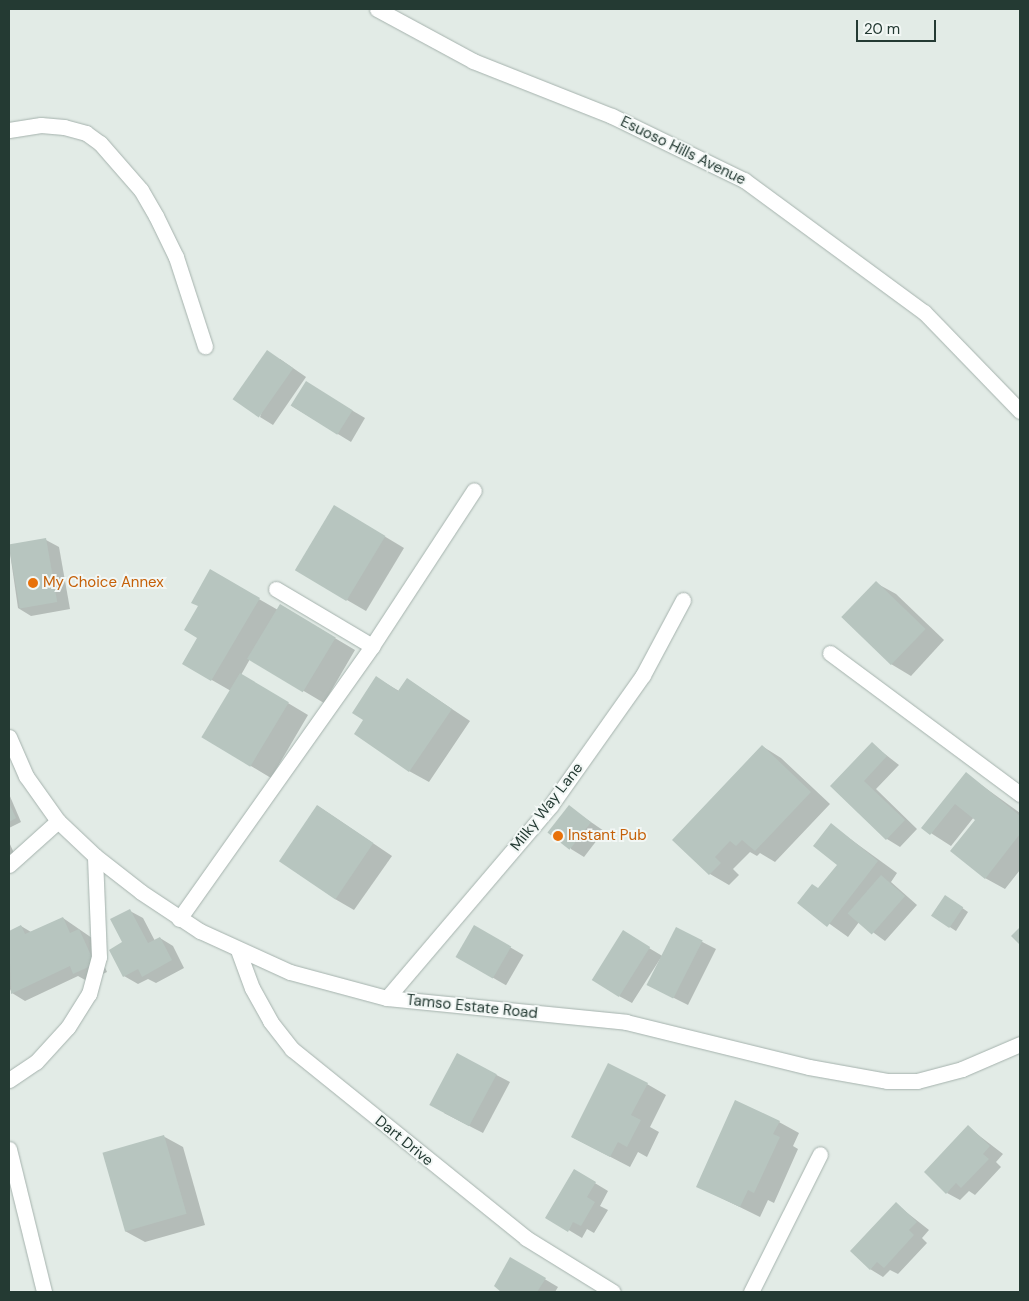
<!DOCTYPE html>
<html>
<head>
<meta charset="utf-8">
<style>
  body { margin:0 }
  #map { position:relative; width:1029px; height:1301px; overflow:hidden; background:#e2ebe6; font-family:"DM Sans",sans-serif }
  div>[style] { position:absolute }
  .shadow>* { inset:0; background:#0003; transform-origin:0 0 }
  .building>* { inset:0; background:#b7c5bf; transform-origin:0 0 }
  .roads { filter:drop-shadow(0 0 1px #a5b2ad) drop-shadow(0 0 1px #a5b2ad) }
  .street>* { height:15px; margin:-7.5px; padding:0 7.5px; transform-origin:7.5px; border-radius:7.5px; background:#fff }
  .dots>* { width:14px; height:14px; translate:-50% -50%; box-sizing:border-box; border:2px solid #f2f7f5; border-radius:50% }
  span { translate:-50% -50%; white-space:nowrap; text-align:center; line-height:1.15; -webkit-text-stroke:4px #f2f7f5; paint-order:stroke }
  .street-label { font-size:15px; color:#243a33 }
  .food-label { font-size:15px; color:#c56008 }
  .left { translate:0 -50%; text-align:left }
  .frame { position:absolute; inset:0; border:10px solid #243a33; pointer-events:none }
  .scale { position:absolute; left:856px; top:20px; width:80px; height:22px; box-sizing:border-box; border:2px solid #243a33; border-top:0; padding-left:6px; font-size:15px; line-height:18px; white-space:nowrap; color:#243a33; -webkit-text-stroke:4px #f2f7f5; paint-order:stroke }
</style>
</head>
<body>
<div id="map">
  <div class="shadow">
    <i style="clip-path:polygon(280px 359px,306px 377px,273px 425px,260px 417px)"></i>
    <i style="clip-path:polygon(319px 391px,365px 418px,351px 442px,292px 406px)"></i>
    <i style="clip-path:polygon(354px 518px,404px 548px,366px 611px,347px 600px)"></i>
    <i style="clip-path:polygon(46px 540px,59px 547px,70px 609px,31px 616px,18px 608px,9px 546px)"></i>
    <i style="clip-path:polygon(210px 571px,278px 610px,281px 606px,355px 650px,324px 703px,250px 659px,241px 675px,308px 715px,271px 778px,204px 738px,231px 691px,184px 664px,199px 638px,199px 606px)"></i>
    <i style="clip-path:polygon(876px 583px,896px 594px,944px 640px,911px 676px,891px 664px,843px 617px)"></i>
    <i style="clip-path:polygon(377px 678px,399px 691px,407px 679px,470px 721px,429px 782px,409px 771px,365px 720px)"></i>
    <i style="clip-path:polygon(872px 744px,899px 765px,876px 789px,917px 829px,900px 847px,887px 839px,832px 786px)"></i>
    <i style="clip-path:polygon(762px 746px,781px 758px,830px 804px,775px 862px,760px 853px,757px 856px,750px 852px,733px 869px,739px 875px,729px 885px,710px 874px,674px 840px)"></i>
    <i style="clip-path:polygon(966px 774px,1020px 813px,1020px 870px,1005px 889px,985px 878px,977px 820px,974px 817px,951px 846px,923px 828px)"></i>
    <i style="clip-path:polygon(9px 794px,21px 822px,9px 828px)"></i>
    <i style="clip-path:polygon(318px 806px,392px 856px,354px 910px,335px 899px)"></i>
    <i style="clip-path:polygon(569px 807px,604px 831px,584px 857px,571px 849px)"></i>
    <i style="clip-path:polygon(831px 825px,897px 873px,891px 882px,917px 905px,885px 941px,859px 922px,848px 937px,799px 902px,819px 889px,839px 864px)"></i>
    <i style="clip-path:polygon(9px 842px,14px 853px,9px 855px)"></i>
    <i style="clip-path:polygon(951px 900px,968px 912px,956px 931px,933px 916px)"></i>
    <i style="clip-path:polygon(130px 911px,143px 918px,155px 941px,160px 938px,173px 946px,184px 968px,156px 983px,148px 979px,138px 984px,124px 976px,111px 950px,124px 943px)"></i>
    <i style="clip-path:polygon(63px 918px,92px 938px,107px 972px,87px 981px,78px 976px,25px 1001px,12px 993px,9px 987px,9px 932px,21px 926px,31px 932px)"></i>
    <i style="left:475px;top:927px;width:56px;height:35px;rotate:30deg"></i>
    <i style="clip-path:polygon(677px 929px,716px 949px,688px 1005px,662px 992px,660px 959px,632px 1003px,619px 996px,644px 945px,664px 957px)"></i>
    <i style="clip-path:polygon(458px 1055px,510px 1082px,483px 1133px,444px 1113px)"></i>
    <i style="clip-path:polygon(647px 1084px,666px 1095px,650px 1127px,659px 1132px,647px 1157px,638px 1152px,630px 1167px,572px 1137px)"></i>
    <i style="clip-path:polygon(779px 1122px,799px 1133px,793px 1146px,798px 1149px,774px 1203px,768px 1200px,760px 1217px,697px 1186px)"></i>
    <i style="clip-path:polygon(968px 1127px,1003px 1154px,996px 1162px,1001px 1167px,975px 1195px,969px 1191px,960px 1200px,947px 1193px)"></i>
    <i style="clip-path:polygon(163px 1136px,183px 1147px,205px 1225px,145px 1242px,125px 1231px)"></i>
    <i style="clip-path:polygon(575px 1171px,608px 1191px,600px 1206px,608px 1210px,594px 1233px,587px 1229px,582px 1238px,547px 1217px)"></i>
    <i style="clip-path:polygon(896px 1204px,929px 1230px,922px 1238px,927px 1243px,898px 1274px,890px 1270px,883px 1277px,870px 1269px)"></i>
    <i style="clip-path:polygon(511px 1259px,558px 1287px,555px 1292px,503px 1292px)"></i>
  </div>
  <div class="building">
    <i style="left:267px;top:350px;width:32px;height:60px;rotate:35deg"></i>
    <i style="left:306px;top:381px;width:55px;height:29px;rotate:32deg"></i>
    <i style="left:334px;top:505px;width:60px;height:76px;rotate:31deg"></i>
    <i style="left:46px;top:538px;width:65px;height:38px;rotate:80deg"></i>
    <i style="clip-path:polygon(210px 569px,260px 598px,211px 681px,182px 664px,197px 638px,184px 630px,198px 606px,191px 603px)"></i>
    <i style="left:876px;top:581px;width:69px;height:50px;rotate:44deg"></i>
    <i style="left:280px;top:604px;width:65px;height:64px;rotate:31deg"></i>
    <i style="left:240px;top:673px;width:57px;height:75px;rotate:31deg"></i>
    <i style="clip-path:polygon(376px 676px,398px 691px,407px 678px,452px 709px,409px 772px,354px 734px,363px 720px,352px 713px)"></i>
    <i style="clip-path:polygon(872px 742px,887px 756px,864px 781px,905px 820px,886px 840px,830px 786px)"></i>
    <i style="clip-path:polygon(762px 745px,811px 792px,755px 851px,742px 840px,736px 846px,730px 841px,715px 857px,721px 863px,709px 875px,672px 840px)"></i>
    <i style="clip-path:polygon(966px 772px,1020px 816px,1020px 834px,985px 879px,950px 851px,975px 820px,955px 804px,930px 835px,921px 828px)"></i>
    <i style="clip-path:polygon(9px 803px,16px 818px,9px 822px)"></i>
    <i style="left:317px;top:805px;width:68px;height:68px;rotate:34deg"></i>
    <i style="left:569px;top:805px;width:28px;height:35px;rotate:38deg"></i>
    <i style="clip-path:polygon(831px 823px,878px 861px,827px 927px,797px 903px,812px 884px,818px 888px,837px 865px,813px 846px)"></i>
    <i style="left:881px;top:875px;width:32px;height:51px;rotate:41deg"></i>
    <i style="left:945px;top:895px;width:22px;height:25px;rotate:34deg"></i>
    <i style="clip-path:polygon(130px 909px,148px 943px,160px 937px,172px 960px,142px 977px,138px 969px,123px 977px,109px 950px,122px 942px,110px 919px)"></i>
    <i style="clip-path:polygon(63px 917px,70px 933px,79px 929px,95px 964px,73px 974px,70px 966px,11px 994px,9px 931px,21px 925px,25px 934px)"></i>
    <i style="left:474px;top:925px;width:43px;height:37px;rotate:30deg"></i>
    <i style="left:676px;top:927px;width:30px;height:65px;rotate:27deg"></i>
    <i style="clip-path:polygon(1020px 927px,1020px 945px,1011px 936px)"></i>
    <i style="left:623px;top:930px;width:32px;height:59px;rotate:32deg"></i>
    <i style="left:457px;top:1053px;width:45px;height:59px;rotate:28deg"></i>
    <i style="clip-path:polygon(608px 1063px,648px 1083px,631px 1115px,641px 1120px,627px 1147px,618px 1142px,610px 1157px,571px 1137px)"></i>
    <i style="clip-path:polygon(735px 1100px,780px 1121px,773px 1134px,780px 1137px,754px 1193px,748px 1190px,740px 1207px,696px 1187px)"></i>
    <i style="clip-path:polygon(968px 1125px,990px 1146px,983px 1154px,989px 1159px,961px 1188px,956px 1183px,946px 1194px,924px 1172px)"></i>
    <i style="left:164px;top:1135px;width:82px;height:64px;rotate:74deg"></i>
    <i style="clip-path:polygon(574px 1169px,596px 1182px,587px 1197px,595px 1202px,581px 1226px,573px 1222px,568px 1232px,545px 1218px)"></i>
    <i style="clip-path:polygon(896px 1202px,917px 1222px,909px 1230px,914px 1235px,884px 1268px,877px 1262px,870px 1270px,850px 1251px)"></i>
    <i style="clip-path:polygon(510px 1257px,546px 1278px,537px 1292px,501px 1292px,494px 1286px)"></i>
  </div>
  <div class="roads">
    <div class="street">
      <i style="left:377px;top:9px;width:109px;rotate:28.4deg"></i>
      <i style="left:473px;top:61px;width:149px;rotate:21.6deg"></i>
      <i style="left:612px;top:116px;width:147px;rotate:25.9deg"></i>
      <i style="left:744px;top:180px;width:223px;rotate:36.3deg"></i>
      <i style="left:924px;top:312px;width:138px;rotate:45.9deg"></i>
      <i style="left:9px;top:130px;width:32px;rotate:-9deg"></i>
      <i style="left:41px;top:125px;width:23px;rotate:5deg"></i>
      <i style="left:64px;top:127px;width:23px;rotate:15deg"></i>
      <i style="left:86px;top:133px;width:17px;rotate:36deg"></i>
      <i style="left:100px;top:143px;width:62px;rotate:48.9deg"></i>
      <i style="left:141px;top:190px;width:30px;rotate:60deg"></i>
      <i style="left:156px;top:216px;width:46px;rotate:64deg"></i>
      <i style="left:176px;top:257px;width:94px;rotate:72deg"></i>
      <i style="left:276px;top:589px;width:112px;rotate:30.7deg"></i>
      <i style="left:830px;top:653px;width:237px;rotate:36.6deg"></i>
      <i style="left:9px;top:737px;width:43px;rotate:66.4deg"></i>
      <i style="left:26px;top:776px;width:55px;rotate:54.6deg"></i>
      <i style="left:58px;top:821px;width:51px;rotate:43.4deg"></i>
      <i style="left:95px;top:856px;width:58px;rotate:38deg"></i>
      <i style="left:141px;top:892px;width:71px;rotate:33.5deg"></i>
      <i style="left:200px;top:931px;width:99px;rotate:24.5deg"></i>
      <i style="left:290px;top:972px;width:100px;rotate:15deg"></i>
      <i style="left:387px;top:998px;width:240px;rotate:5.7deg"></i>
      <i style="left:626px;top:1022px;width:188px;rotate:13.8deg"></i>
      <i style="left:809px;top:1067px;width:79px;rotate:10.2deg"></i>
      <i style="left:887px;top:1081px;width:30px"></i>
      <i style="left:917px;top:1081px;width:47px;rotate:-14.9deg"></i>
      <i style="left:962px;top:1069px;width:63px;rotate:-23.3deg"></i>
      <i style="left:9px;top:865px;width:66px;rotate:-41.9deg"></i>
      <i style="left:179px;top:919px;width:334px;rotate:-54.7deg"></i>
      <i style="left:372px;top:646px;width:186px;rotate:-56.8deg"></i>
      <i style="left:238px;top:950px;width:40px;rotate:69.8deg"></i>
      <i style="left:252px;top:988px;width:38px;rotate:61deg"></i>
      <i style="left:270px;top:1021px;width:36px;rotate:52deg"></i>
      <i style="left:292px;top:1049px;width:301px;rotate:38.9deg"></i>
      <i style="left:526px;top:1238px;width:102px;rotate:31.8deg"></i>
      <i style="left:387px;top:998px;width:253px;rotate:-49.6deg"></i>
      <i style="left:551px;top:805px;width:159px;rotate:-54.7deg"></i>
      <i style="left:643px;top:675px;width:85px;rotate:-61.9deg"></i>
      <i style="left:9px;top:1080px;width:32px;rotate:-34deg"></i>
      <i style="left:36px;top:1062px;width:47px;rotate:-47.6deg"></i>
      <i style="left:68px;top:1027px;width:39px;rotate:-58deg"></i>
      <i style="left:89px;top:994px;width:38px;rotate:-75deg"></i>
      <i style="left:99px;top:957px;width:101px;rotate:-92.3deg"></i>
      <i style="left:9px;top:1149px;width:147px;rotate:76.2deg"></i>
      <i style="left:751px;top:1292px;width:154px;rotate:-63.4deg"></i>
    </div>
  </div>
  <div class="dots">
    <i style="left:33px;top:583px;background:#e8710a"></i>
    <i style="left:558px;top:836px;background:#e8710a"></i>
  </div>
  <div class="street-label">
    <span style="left:683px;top:151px;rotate:26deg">Esuoso Hills Avenue</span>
    <span style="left:547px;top:807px;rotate:-52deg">Milky Way Lane</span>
    <span style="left:472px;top:1007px;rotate:6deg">Tamso Estate Road</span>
    <span style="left:404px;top:1141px;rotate:39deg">Dart Drive</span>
  </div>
  <div class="food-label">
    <span class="left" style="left:43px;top:583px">My Choice Annex</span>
    <span class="left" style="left:568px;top:836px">Instant Pub</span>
  </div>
  <div class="frame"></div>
  <div class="scale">20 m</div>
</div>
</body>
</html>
